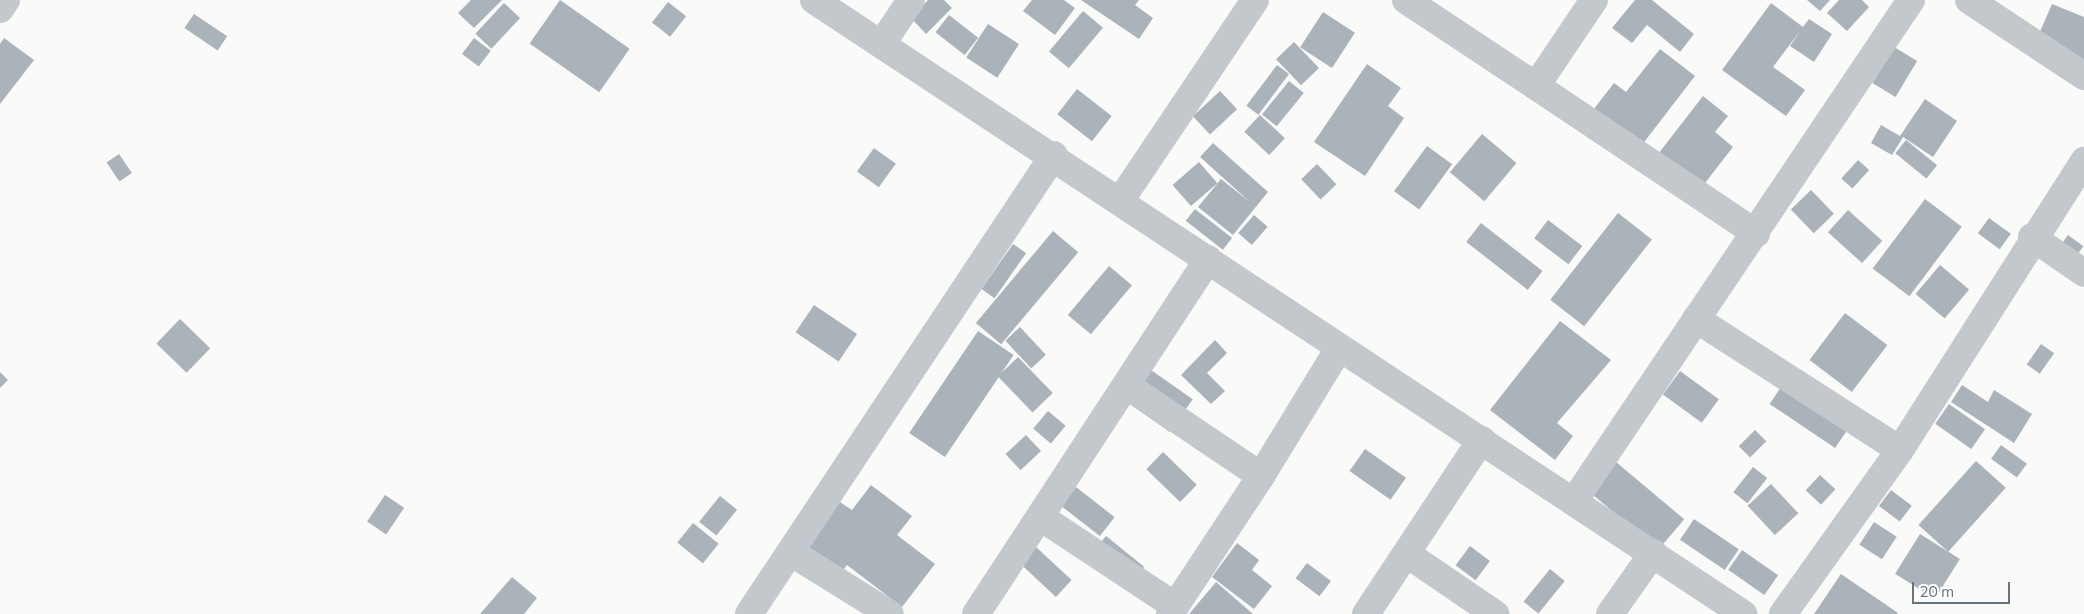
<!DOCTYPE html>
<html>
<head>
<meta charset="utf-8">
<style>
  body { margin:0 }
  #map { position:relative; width:2084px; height:614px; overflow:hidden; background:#fafaf8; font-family:Commissioner,sans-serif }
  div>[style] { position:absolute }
  .building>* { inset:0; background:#aab3b9; transform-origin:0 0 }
  .minor>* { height:28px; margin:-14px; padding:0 14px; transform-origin:14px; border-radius:14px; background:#c3c8cc }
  span { translate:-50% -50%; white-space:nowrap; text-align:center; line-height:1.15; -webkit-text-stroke:5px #fff; paint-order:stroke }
  .scale { position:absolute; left:1912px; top:582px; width:98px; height:22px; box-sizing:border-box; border:2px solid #657683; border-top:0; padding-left:6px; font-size:15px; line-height:18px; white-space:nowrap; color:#657683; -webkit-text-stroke:4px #fff; paint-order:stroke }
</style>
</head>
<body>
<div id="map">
  <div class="building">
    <i style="clip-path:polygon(471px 0,502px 0,474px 28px,458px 13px)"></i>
    <i style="left:560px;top:0;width:85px;height:53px;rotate:35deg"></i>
    <i style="clip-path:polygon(928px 0,944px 0,952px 8px,926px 34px,911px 18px)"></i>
    <i style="clip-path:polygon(1032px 0,1064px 0,1075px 8px,1055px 35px,1023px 11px)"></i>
    <i style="clip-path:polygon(1081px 0,1139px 0,1135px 5px,1153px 18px,1139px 39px)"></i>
    <i style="clip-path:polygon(1635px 0,1652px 0,1694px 34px,1680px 52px,1647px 25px,1632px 43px,1612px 28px)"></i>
    <i style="clip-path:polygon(1807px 0,1830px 0,1820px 11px)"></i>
    <i style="clip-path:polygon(1839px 0,1862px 0,1869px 7px,1847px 31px,1827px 13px)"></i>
    <i style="left:668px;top:2px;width:23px;height:26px;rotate:38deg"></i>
    <i style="left:504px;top:3px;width:22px;height:42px;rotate:43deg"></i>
    <i style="clip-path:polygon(1771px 3px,1803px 27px,1809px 19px,1832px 34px,1814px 62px,1790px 46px,1800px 31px,1773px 67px,1805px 90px,1786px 116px,1722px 70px)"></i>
    <i style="clip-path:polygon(2052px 4px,2084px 17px,2084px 68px,2033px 48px)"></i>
    <i style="left:1083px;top:11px;width:26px;height:53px;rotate:40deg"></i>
    <i style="left:1323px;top:12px;width:38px;height:42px;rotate:33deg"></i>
    <i style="left:194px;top:14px;width:40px;height:17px;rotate:34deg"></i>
    <i style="left:949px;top:15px;width:37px;height:22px;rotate:38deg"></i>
    <i style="left:988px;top:24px;width:37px;height:40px;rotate:33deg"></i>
    <i style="clip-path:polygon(4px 38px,34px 60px,0 104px,0 44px)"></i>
    <i style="left:474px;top:38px;width:21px;height:20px;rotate:37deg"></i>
    <i style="left:1294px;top:42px;width:36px;height:25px;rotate:46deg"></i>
    <i style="left:1894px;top:47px;width:27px;height:42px;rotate:31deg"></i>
    <i style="clip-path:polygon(1660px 49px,1695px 76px,1638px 150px,1590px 114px,1614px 83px,1626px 92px)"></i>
    <i style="clip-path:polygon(1367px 64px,1401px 88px,1388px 106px,1404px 118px,1365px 176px,1314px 142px)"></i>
    <i style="left:1277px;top:65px;width:15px;height:51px;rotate:37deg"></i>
    <i style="left:1289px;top:81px;width:19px;height:43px;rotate:39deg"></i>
    <i style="left:1077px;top:89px;width:44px;height:32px;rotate:38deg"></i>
    <i style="left:1220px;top:91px;width:25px;height:37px;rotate:47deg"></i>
    <i style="clip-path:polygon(1703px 96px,1728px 116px,1715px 132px,1733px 147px,1698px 192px,1655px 158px)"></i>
    <i style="clip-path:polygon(1925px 99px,1957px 121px,1933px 157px,1903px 137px,1892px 155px,1871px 143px,1881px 125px,1900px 136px)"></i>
    <i style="left:1260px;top:115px;width:34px;height:23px;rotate:43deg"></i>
    <i style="left:1482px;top:134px;width:45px;height:50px;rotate:40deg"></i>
    <i style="left:1906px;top:140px;width:40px;height:17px;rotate:39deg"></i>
    <i style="clip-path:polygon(1213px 143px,1268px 192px,1233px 235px,1198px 207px,1221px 179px,1250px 202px,1200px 157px)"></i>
    <i style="left:1427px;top:146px;width:31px;height:56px;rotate:36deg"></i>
    <i style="left:874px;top:148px;width:27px;height:29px;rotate:36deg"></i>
    <i style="left:119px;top:154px;width:23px;height:15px;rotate:56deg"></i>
    <i style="left:1858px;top:160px;width:15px;height:25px;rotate:42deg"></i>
    <i style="left:1199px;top:162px;width:28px;height:35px;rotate:49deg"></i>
    <i style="left:1317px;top:164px;width:28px;height:22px;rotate:46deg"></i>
    <i style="left:1811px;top:190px;width:33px;height:28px;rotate:46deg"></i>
    <i style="left:1925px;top:199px;width:46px;height:87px;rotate:37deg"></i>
    <i style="left:1195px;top:209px;width:47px;height:15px;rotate:38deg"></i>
    <i style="left:1848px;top:210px;width:46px;height:30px;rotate:42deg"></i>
    <i style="left:1618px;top:213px;width:43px;height:110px;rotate:38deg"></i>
    <i style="left:1254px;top:215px;width:18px;height:24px;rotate:41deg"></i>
    <i style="left:1989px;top:218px;width:27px;height:19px;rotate:36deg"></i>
    <i style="left:1548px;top:220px;width:43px;height:23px;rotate:37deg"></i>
    <i style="left:1481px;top:223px;width:78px;height:24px;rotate:38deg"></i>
    <i style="left:1053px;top:231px;width:33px;height:120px;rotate:40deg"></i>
    <i style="left:2068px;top:235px;width:19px;height:28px;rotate:36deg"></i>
    <i style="left:1013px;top:244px;width:16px;height:55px;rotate:35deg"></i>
    <i style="left:1940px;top:265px;width:38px;height:38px;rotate:40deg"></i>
    <i style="left:1109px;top:266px;width:30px;height:64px;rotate:40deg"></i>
    <i style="left:814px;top:305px;width:52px;height:33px;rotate:34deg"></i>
    <i style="left:1845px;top:313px;width:53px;height:59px;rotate:37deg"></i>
    <i style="left:180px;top:319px;width:42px;height:34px;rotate:44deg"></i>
    <i style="clip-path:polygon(1560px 321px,1611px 360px,1557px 423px,1573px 436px,1555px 460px,1490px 410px)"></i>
    <i style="left:1020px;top:327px;width:38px;height:20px;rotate:47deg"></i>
    <i style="left:978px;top:331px;width:43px;height:123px;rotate:34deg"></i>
    <i style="clip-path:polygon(1215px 340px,1227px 353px,1207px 373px,1225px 391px,1211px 404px,1181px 375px)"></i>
    <i style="left:2041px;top:344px;width:16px;height:25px;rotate:35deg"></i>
    <i style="left:1018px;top:357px;width:50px;height:28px;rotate:46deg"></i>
    <i style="left:1151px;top:370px;width:51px;height:40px;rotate:35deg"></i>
    <i style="left:1680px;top:371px;width:48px;height:29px;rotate:36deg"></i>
    <i style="clip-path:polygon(0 372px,8px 380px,0 388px)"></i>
    <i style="left:1783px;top:384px;width:79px;height:24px;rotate:34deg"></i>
    <i style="clip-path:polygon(1962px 385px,1988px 402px,1994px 390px,2032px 414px,2014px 443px,1951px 402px)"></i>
    <i style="left:1949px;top:404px;width:44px;height:24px;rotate:35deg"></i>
    <i style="left:1048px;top:411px;width:23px;height:23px;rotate:40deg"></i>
    <i style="left:1755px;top:430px;width:16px;height:23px;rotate:45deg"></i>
    <i style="left:1026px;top:435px;width:22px;height:28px;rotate:47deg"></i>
    <i style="left:2001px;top:445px;width:32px;height:17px;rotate:36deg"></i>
    <i style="left:1365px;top:449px;width:50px;height:27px;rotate:35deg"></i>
    <i style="left:1163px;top:452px;width:47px;height:24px;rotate:44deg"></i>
    <i style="left:1976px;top:461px;width:40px;height:86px;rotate:42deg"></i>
    <i style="left:1616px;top:462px;width:89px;height:40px;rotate:40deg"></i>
    <i style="left:1753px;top:467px;width:18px;height:32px;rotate:38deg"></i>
    <i style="left:1820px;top:475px;width:21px;height:21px;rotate:43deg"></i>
    <i style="left:1771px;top:484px;width:40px;height:32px;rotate:47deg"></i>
    <i style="clip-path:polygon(871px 485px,912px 516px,897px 535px,935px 564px,902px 607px,847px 565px,835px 581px,800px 554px,840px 502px,852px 510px)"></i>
    <i style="left:1076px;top:487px;width:49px;height:24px;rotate:38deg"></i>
    <i style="left:1891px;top:490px;width:26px;height:20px;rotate:37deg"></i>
    <i style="left:385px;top:495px;width:23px;height:32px;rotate:34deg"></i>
    <i style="left:720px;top:496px;width:22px;height:33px;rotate:39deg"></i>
    <i style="left:1694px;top:519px;width:54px;height:25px;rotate:34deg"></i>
    <i style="left:1874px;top:522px;width:27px;height:27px;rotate:33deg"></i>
    <i style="left:693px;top:523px;width:33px;height:25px;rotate:39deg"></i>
    <i style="left:1920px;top:534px;width:47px;height:47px;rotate:32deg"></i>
    <i style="left:1106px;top:536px;width:49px;height:22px;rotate:39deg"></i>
    <i style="clip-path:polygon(1237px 543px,1259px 560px,1252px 570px,1272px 586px,1254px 609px,1212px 577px)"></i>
    <i style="left:1035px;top:546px;width:50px;height:23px;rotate:43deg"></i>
    <i style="left:1470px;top:546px;width:25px;height:24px;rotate:37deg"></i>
    <i style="left:1742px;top:550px;width:44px;height:24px;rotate:35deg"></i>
    <i style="left:1307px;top:563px;width:30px;height:19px;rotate:37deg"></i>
    <i style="left:1550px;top:569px;width:19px;height:42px;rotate:39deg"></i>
    <i style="clip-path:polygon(1841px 574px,1898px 613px,1897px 614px,1814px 614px)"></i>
    <i style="clip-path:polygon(512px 577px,537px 598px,524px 614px,480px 614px)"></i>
    <i style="clip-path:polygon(1216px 582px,1253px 614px,1189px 614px)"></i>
  </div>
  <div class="minor">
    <i style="left:814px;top:0;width:1114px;rotate:33.46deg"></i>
    <i style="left:1406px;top:0;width:156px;rotate:33.5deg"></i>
    <i style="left:1594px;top:0;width:104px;rotate:124deg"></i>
    <i style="left:1536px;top:86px;width:265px;rotate:33.8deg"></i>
    <i style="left:1969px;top:0;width:138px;rotate:33.5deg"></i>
    <i style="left:0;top:9px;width:11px;rotate:-56deg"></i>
    <i style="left:883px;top:42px;width:50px;rotate:-56.3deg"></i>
    <i style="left:1120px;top:201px;width:242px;rotate:-56.1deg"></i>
    <i style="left:2032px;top:237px;width:63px;rotate:34.7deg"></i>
    <i style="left:1696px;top:319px;width:242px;rotate:32.7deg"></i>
    <i style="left:1126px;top:385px;width:163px;rotate:34deg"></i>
    <i style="left:1574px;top:501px;width:604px;rotate:-56.07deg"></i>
    <i style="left:1042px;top:518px;width:159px;rotate:33.5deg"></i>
    <i style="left:792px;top:553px;width:115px;rotate:31.9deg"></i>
    <i style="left:1407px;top:554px;width:107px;rotate:34.3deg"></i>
    <i style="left:749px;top:614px;width:551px;rotate:-56.4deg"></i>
    <i style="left:976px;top:614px;width:424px;rotate:-56.8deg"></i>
    <i style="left:1170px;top:614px;width:165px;rotate:-56.6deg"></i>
    <i style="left:1261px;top:476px;width:150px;rotate:-58.6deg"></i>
    <i style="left:1366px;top:614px;width:209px;rotate:-56.5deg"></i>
    <i style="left:1610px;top:614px;width:75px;rotate:-54.8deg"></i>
    <i style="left:1783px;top:614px;width:201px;rotate:-54.5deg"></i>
    <i style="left:1900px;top:450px;width:343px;rotate:-57.5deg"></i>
  </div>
  <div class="scale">20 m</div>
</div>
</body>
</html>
